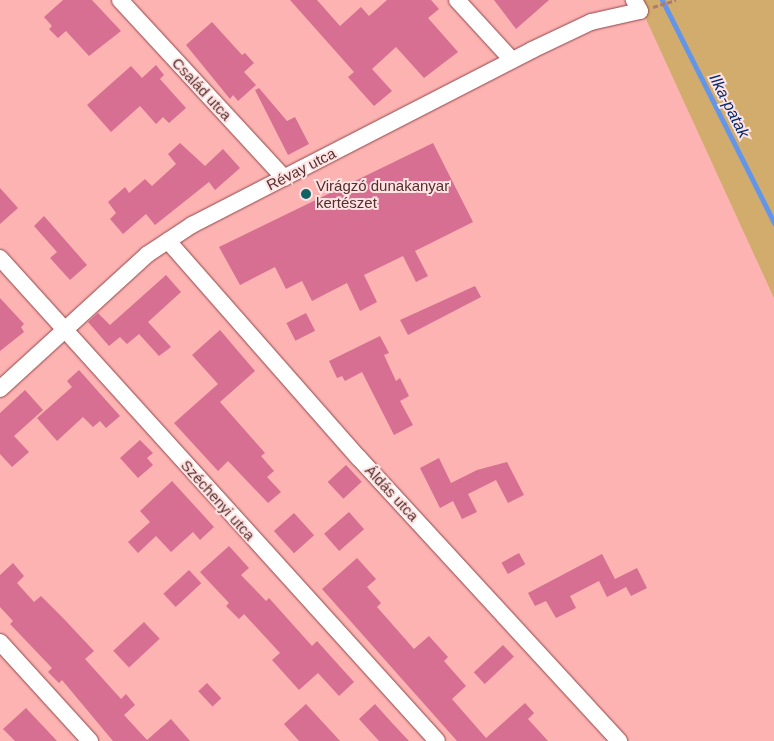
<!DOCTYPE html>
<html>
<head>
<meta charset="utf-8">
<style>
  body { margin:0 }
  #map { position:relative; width:774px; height:741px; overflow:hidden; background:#fcb3b2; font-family:Arial,sans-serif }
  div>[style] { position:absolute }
  .green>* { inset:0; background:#d1ac6d }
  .stream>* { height:5px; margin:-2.5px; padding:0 2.5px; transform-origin:2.5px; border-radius:2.5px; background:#6396e9 }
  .building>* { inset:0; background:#d76f92; transform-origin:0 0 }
  .path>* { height:3px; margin-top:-1.5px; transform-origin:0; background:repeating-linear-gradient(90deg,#b17878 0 5px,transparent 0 7.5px) }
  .roads { filter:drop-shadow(0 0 1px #944447) drop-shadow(0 0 1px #944447) }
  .street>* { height:16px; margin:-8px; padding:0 8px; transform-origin:8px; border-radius:8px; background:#fff }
  .dots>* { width:14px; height:14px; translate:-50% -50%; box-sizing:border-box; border:2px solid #ffe2e1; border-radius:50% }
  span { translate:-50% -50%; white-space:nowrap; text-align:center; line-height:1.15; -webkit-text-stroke:4px #ffe2e1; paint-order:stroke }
  .street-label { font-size:15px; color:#532f2f }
  .poi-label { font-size:15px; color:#532f2f }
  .left { translate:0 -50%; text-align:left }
  .water-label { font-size:16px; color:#002c74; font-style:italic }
</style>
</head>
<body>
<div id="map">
  <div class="green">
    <i style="clip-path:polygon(636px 0,774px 0,774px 298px,646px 19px)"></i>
  </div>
  <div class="stream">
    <i style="left:662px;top:0;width:250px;rotate:63.3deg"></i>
  </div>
  <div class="building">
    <i style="clip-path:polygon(63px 0,92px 0,121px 31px,89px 56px,66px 31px,58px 38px,49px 29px,52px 26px,44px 17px)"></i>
    <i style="clip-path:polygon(290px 0,317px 0,340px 26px,361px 7px,369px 16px,387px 0,431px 0,439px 9px,428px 18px,458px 52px,424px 78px,396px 47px,372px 69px,392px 91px,374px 106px,348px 77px,354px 72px)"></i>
    <i style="clip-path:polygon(494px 0,549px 0,516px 29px)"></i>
    <i style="clip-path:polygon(212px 22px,242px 55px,245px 53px,254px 63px,244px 72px,256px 85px,238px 101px,233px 95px,230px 99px,186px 45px)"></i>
    <i style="clip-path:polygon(156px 65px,164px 75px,160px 79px,186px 108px,169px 123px,163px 117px,156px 124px,140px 106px,111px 132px,87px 105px,131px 66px,142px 78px)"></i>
    <i style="clip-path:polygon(259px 88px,287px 121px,295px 117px,309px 144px,288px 155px,255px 90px)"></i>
    <i style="clip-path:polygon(180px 143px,205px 166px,223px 149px,240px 168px,215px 190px,209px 182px,155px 225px,146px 214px,123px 234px,110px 219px,116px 213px,108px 202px,125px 187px,129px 193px,145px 179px,152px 186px,176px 164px,168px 154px)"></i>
    <i style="clip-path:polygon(433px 143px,473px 222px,415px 251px,428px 276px,416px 282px,403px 256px,364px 275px,377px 302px,360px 311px,347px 283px,312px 301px,302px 281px,286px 289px,275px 267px,240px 285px,219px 247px)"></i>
    <i style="clip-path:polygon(0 188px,18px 208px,0 224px)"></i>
    <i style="clip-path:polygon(44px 216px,87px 265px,70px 280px,50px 258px,57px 252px,34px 226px)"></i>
    <i style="clip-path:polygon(166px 275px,181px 292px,148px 322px,171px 347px,159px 356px,139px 334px,127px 344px,120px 337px,109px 346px,88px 322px,98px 313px,110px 325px)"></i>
    <i style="clip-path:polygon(475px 286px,481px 297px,408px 335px,400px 320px)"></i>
    <i style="clip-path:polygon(0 298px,24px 324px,21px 327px,24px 332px,0 351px)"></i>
    <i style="left:306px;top:313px;width:20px;height:22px;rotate:63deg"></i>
    <i style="clip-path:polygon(220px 330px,255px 371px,220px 402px,265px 453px,261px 456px,274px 471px,267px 477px,281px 492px,268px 503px,228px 461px,218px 471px,174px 423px,218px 384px,192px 355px)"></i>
    <i style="clip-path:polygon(380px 336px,389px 353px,384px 355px,396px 381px,400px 378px,409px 396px,400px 401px,413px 425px,394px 435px,362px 372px,345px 381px,342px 376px,337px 378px,329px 361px)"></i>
    <i style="clip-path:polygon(79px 370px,120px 416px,106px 428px,100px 421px,93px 427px,83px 417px,57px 441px,37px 418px,72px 387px,67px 381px)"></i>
    <i style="clip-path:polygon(25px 390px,43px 410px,14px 436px,29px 452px,12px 467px,0 454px,0 413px)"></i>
    <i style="clip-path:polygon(140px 440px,153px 453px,147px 458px,153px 465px,138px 478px,120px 458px)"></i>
    <i style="clip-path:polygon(439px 458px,451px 483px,477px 470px,507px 462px,524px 495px,508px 503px,496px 480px,468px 494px,477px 512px,462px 519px,453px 501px,440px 508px,420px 468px)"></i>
    <i style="left:346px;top:465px;width:23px;height:25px;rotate:47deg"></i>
    <i style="clip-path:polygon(172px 481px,214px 527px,200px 540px,193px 532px,171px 552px,156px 536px,138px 553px,128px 542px,150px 522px,140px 511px)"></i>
    <i style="left:349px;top:512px;width:23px;height:33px;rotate:49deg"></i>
    <i style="left:294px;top:513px;width:30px;height:27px;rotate:48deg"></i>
    <i style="clip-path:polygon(229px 546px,249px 568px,241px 575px,266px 601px,269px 598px,312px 646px,317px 641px,354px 682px,339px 696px,318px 673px,299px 690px,272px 660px,280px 653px,244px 614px,239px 619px,226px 606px,229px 603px,200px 572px)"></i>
    <i style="left:519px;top:553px;width:13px;height:20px;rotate:61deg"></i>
    <i style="clip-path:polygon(602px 554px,615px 579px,637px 568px,647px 588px,631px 596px,626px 587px,607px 597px,599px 581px,570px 596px,576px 608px,556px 618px,546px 601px,535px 606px,528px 593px)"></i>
    <i style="clip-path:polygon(357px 558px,376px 579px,367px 587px,381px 603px,377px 607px,414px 649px,429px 636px,448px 657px,444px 661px,466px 686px,452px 699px,486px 738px,525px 703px,534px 713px,528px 719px,548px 741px,457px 741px,322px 589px)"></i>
    <i style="clip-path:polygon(13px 563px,24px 576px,17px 583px,34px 602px,41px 596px,63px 618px,94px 651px,85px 659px,121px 699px,126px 694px,135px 705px,124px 715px,147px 740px,171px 719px,190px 741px,113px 741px,62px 680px,59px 683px,48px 672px,52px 668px,10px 624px,13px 621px,0 607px,0 575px)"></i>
    <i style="left:189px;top:570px;width:18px;height:35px;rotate:47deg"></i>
    <i style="left:144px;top:622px;width:23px;height:42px;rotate:47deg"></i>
    <i style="left:503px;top:645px;width:16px;height:40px;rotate:47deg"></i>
    <i style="left:207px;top:683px;width:21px;height:12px;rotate:47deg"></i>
    <i style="clip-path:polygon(306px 704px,340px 741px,299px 741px,284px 724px)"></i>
    <i style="clip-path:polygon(375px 704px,393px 724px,409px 741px,379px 741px,359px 719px)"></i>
    <i style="clip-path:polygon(26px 708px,57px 741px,15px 741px,3px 729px)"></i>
  </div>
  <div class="path">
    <i style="left:653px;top:7px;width:24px;rotate:-17deg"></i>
  </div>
  <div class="roads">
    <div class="street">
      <i style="left:120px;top:0;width:242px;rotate:47.3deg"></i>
      <i style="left:457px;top:0;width:81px;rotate:47.5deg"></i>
      <i style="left:168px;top:241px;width:288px;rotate:48.7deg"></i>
      <i style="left:358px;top:457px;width:386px;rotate:47.4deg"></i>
      <i style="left:0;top:258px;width:651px;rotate:47.86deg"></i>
      <i style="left:0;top:389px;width:200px;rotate:-42.4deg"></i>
      <i style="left:148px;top:254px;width:53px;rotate:-33.4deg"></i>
      <i style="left:192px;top:225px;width:382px;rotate:-27.2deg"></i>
      <i style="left:532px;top:50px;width:65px;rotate:-25.4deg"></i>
      <i style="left:591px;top:22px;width:50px;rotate:-12.7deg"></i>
      <i style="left:640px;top:11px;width:13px;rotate:-119deg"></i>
      <i style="left:0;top:642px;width:134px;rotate:47.7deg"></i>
    </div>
  </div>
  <div class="dots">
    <i style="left:306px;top:194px;background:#126266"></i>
  </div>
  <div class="street-label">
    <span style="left:202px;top:89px;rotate:47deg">Család utca</span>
    <span style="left:301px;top:169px;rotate:-27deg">Révay utca</span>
    <span style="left:392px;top:493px;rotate:47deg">Áldás utca</span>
    <span style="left:218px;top:500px;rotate:48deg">Széchenyi utca</span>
  </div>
  <div class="poi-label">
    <span class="left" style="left:316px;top:194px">Virágzó dunakanyar<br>kertészet</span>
  </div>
  <div class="water-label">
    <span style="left:729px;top:106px;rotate:63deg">Ilka-patak</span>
  </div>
</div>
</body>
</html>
